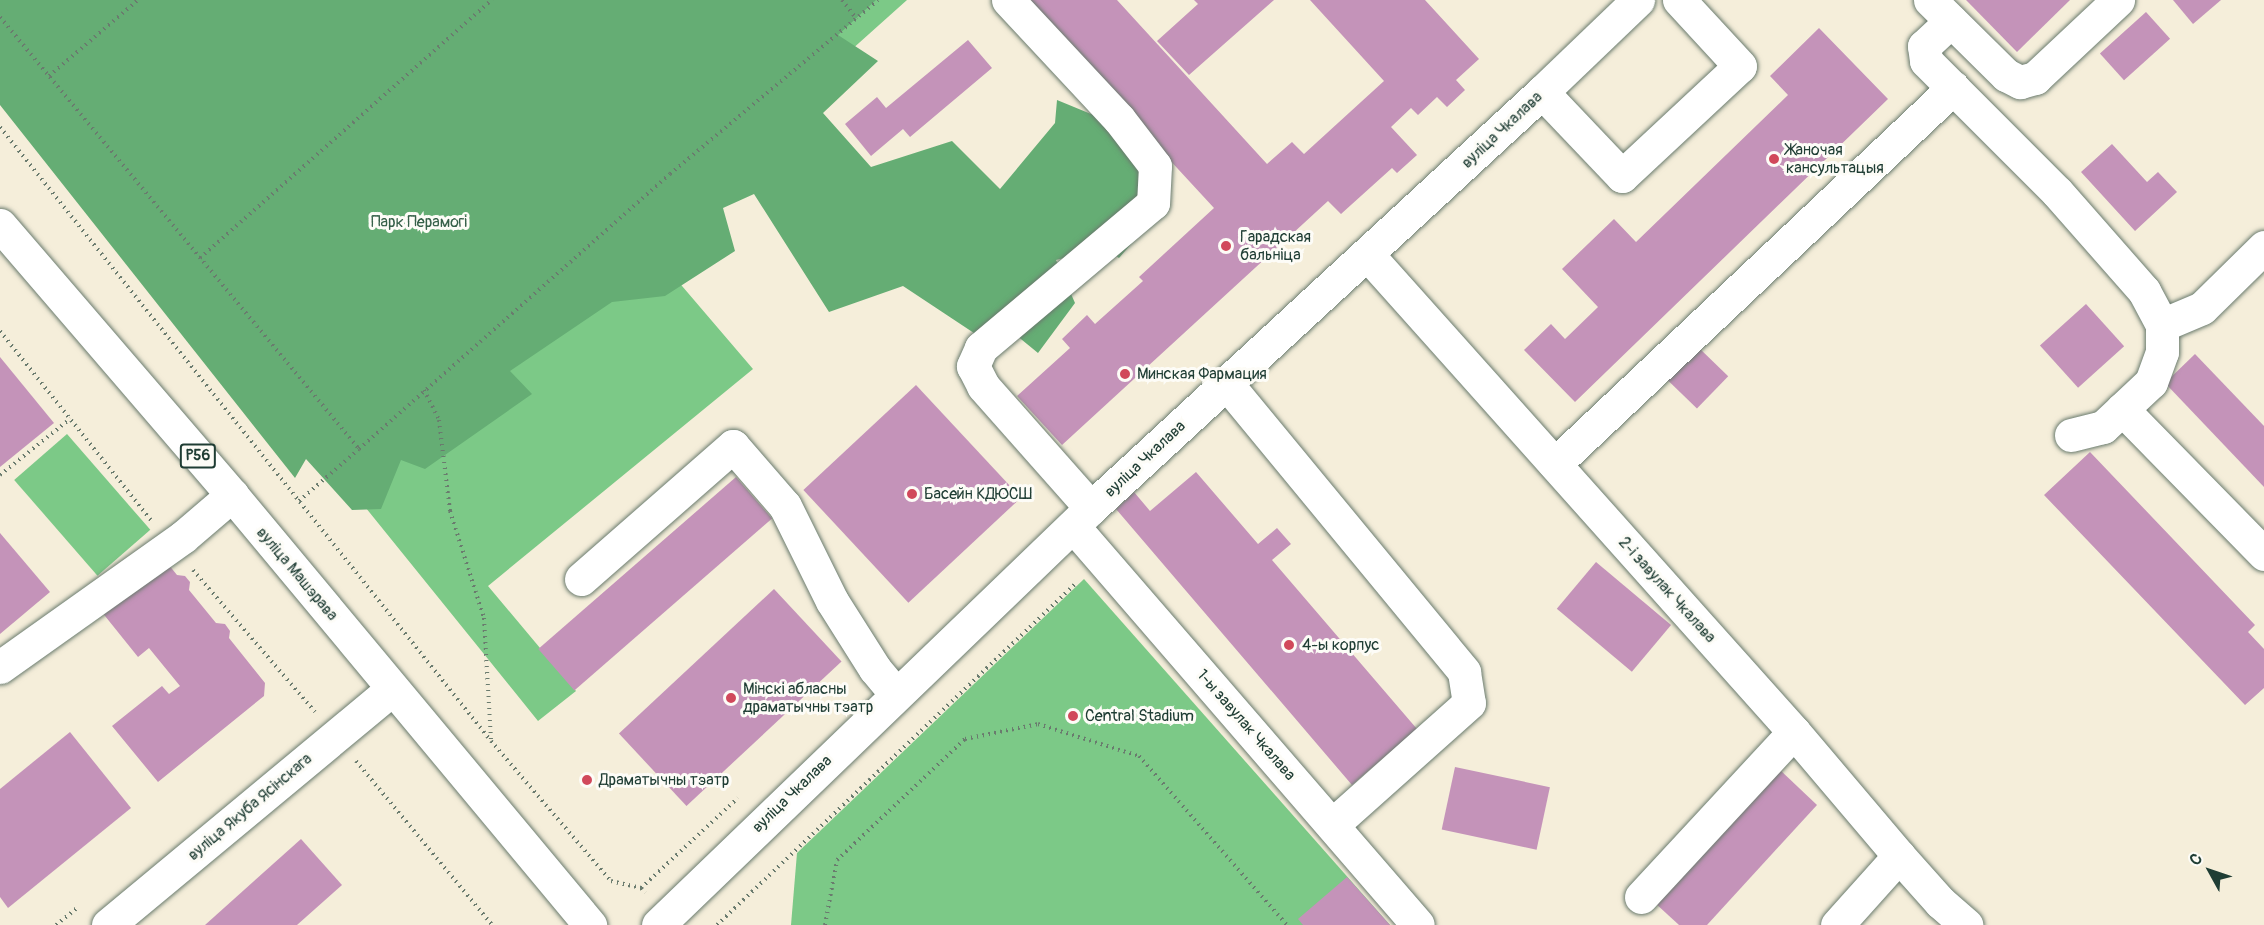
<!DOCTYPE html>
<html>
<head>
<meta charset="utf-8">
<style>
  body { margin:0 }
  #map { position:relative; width:2264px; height:925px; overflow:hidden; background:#f5eeda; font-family:Pangolin,sans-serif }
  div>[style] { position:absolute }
  .green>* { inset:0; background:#7cc987; transform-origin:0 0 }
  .forest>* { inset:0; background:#65ad74 }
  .building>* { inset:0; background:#c493b9; transform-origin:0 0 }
  .path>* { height:4px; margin-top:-2px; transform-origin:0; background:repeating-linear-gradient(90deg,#6a7b6e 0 1.5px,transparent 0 6px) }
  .roads { filter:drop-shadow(0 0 2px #6a7b6e) drop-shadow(0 0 2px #6a7b6e) }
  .minor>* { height:33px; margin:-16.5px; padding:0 16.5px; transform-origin:16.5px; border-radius:16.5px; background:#fff }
  .major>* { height:33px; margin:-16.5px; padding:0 16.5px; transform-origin:16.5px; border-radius:16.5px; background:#fff }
  .dots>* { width:16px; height:16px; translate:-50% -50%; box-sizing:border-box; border:3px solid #fdfcf7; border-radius:50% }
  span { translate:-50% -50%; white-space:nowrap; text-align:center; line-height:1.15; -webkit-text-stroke:6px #fdfcf7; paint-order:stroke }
  .shield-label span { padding:2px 4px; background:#fdfcf7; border:2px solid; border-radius:4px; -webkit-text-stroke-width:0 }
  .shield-label { font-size:15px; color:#1f3d34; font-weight:700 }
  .street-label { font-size:16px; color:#1f3d34 }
  .poi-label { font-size:16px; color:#1f3d34 }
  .left { translate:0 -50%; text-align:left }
  .park-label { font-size:16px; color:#366049 }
  .north { position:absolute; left:2180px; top:841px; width:60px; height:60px; -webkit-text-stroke:4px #fdfcf7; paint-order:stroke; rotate:310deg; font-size:16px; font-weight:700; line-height:24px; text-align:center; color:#1f3d34 }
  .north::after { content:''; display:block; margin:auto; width:21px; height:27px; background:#1f3d34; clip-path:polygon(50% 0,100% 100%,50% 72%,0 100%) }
</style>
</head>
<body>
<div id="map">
  <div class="green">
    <i style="clip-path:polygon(0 0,907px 0,641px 238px,753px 369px,488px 586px,576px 691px,538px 721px,0 55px)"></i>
    <i style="left:67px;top:434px;width:127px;height:70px;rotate:49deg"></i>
    <i style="clip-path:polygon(1084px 579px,1390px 925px,791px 925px,797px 853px)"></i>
  </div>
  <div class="forest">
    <i style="clip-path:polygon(0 0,876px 0,838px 35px,878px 61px,823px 113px,871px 167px,952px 141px,1000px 189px,1055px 123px,1057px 100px,1125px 128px,1162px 175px,1144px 229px,1119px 258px,1105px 248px,1056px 260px,1075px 303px,1038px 353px,1016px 335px,983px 339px,903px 286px,829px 312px,754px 194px,723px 208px,735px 251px,665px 296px,612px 302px,510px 371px,532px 394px,425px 469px,401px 460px,381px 509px,352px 510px,306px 459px,295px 478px,0 105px)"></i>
  </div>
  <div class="building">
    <i style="clip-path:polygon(1022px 0,1117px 0,1267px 164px,1292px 142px,1304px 154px,1384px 81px,1310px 0,1425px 0,1479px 59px,1456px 80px,1465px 90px,1447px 107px,1437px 97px,1418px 115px,1411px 108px,1391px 127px,1417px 155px,1397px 173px,1392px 168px,1341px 214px,1328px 201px,1062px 445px,1017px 396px,1070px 348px,1062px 339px,1087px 315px,1095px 324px,1143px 281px,1139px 277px,1214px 208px)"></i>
    <i style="clip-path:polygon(1194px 0,1274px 0,1189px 75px,1157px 41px,1198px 4px)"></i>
    <i style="clip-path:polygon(1966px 0,2070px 0,2017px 52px)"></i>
    <i style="clip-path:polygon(2173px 0,2221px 0,2193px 24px)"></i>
    <i style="left:2146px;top:12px;width:36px;height:62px;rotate:48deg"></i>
    <i style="clip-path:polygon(1819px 28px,1888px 99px,1575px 402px,1524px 350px,1551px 324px,1565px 339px,1598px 307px,1562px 269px,1614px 219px,1636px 242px,1788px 95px,1770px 76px)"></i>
    <i style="clip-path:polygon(968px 40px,992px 68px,910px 137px,903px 129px,871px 156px,845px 124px,877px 97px,886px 108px)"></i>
    <i style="clip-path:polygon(2112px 144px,2147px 182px,2158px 172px,2177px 192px,2135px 231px,2081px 172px)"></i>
    <i style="left:2086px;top:304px;width:57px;height:62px;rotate:48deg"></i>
    <i style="left:1698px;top:347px;width:42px;height:45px;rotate:44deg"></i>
    <i style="clip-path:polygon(2195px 354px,2264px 426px,2264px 487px,2165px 383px)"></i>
    <i style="clip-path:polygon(0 357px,54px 423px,0 467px)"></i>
    <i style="left:916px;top:385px;width:154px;height:154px;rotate:47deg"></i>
    <i style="clip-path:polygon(2090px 452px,2255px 625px,2248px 632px,2264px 649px,2264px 688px,2245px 705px,2044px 495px)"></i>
    <i style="clip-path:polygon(1196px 472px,1258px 544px,1277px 528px,1291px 544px,1272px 560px,1417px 729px,1352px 785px,1116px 509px,1134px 492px,1150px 511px)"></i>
    <i style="left:736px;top:477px;width:55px;height:262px;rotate:49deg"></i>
    <i style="clip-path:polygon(0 533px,50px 592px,0 634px)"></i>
    <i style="clip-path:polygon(164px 559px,177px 575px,185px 576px,190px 582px,189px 590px,216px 623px,225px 624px,230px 631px,229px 638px,265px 683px,264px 696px,158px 782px,112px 726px,162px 686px,169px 694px,180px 686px,149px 648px,138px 657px,101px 611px)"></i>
    <i style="left:1596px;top:562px;width:98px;height:61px;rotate:40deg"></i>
    <i style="left:774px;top:589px;width:99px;height:212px;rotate:47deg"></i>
    <i style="clip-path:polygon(70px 732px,131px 808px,8px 908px,0 897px,0 789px)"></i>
    <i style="left:1455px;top:767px;width:97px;height:64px;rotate:12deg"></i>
    <i style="clip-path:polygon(1779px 769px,1817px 805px,1707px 925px,1679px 925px,1655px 903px)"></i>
    <i style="clip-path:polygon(301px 839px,342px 885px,297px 925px,205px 925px)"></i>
    <i style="clip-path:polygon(1347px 877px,1390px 925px,1303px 925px,1298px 919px)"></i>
  </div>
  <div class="path">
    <i style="left:842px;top:0;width:24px;rotate:52deg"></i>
    <i style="left:0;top:17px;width:562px;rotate:50.27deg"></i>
    <i style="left:359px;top:449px;width:415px;rotate:-41.5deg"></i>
    <i style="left:670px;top:174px;width:271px;rotate:-39.9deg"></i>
    <i style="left:49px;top:76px;width:117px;rotate:-40.5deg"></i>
    <i style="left:0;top:127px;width:786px;rotate:51.35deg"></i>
    <i style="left:491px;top:741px;width:184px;rotate:49.4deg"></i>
    <i style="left:611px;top:881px;width:31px;rotate:13deg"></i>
    <i style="left:641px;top:888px;width:6px;rotate:45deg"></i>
    <i style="left:200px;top:258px;width:390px;rotate:-41.5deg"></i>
    <i style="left:0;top:331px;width:242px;rotate:51.4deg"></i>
    <i style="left:424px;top:390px;width:34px;rotate:63deg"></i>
    <i style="left:439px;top:420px;width:92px;rotate:83.1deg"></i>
    <i style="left:450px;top:511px;width:112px;rotate:72.4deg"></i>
    <i style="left:484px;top:618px;width:122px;rotate:86.7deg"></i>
    <i style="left:0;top:475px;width:90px;rotate:-38.7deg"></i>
    <i style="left:299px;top:501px;width:79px;rotate:-40.9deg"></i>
    <i style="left:193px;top:570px;width:187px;rotate:49.3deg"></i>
    <i style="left:356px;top:761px;width:213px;rotate:50.3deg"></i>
    <i style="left:641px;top:888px;width:132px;rotate:-42.9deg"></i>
    <i style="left:56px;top:925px;width:28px;rotate:-39deg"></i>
    <i style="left:717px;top:925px;width:497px;rotate:-43.6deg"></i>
    <i style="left:825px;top:925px;width:66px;rotate:-79.5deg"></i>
    <i style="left:837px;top:860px;width:176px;rotate:-43.4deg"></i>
    <i style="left:965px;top:739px;width:75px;rotate:-11.6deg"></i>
    <i style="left:1038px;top:724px;width:106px;rotate:17.6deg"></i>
    <i style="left:1139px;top:756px;width:225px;rotate:48.8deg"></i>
  </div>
  <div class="roads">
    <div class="minor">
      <i style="left:1008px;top:0;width:163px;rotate:47deg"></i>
      <i style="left:1119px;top:119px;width:59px;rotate:52.5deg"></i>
      <i style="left:1155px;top:166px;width:37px;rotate:93deg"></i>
      <i style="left:1153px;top:203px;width:225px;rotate:139.9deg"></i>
      <i style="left:981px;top:348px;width:20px;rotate:114deg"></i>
      <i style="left:973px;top:366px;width:22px;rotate:63deg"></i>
      <i style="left:983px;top:386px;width:163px;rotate:48.5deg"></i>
      <i style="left:1930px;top:0;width:107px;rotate:44.6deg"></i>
      <i style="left:2006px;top:75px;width:16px;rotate:27deg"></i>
      <i style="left:2020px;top:82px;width:16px;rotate:-15deg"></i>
      <i style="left:2035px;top:78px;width:114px;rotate:-43.2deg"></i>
      <i style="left:1951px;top:21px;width:37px;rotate:137deg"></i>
      <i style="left:1924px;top:46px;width:15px;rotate:82deg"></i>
      <i style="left:1926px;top:61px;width:185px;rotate:45deg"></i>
      <i style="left:2057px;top:192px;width:132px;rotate:48.7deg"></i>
      <i style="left:2144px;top:291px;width:38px;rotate:62deg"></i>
      <i style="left:2162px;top:325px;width:27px;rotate:90deg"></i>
      <i style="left:2162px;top:352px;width:32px;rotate:110deg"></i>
      <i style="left:2151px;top:382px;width:66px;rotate:136.8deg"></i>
      <i style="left:2103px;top:427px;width:33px;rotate:166deg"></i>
      <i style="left:1542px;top:92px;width:116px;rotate:46.4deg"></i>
      <i style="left:1622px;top:176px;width:161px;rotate:-43deg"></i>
      <i style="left:1740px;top:66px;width:90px;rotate:-132.7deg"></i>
      <i style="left:1367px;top:254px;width:641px;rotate:48.23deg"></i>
      <i style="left:1794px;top:732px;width:162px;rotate:49.7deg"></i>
      <i style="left:1899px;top:856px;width:62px;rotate:48.3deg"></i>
      <i style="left:1940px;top:902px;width:35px;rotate:41deg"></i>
      <i style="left:2162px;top:325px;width:43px;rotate:-23deg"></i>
      <i style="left:2202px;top:308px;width:87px;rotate:-44.5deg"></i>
      <i style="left:1227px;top:384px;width:373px;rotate:50.5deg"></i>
      <i style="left:1464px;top:672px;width:31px;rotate:81deg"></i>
      <i style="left:1469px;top:703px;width:182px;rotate:138.3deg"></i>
      <i style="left:2122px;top:409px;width:203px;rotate:45.6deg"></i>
      <i style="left:1555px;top:464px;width:548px;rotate:-43.37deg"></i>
      <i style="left:1073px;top:526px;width:527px;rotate:49.15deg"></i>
      <i style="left:581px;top:579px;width:202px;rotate:-41.2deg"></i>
      <i style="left:733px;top:446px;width:79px;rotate:49.1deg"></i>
      <i style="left:785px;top:506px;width:106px;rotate:63.7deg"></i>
      <i style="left:832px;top:601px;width:80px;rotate:57.7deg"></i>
      <i style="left:875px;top:669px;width:33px;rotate:50deg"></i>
      <i style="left:0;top:667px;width:224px;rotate:-35.4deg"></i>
      <i style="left:183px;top:537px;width:65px;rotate:-40.6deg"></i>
      <i style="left:1641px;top:897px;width:225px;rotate:-47.2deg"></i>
      <i style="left:108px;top:925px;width:369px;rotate:-39.7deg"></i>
      <i style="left:658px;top:925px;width:601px;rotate:-43.92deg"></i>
      <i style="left:1091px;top:508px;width:614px;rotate:-42.69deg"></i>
      <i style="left:1542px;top:92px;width:133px;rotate:-43.8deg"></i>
      <i style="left:1837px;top:925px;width:93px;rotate:-48.1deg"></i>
    </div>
    <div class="major">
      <i style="left:0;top:225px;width:356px;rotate:49.3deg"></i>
      <i style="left:232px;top:495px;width:560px;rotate:50.22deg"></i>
    </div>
  </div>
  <div class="dots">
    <i style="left:1774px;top:159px;background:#d1495b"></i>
    <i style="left:1226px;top:246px;background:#d1495b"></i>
    <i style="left:1125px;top:374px;background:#d1495b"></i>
    <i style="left:912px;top:494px;background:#d1495b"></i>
    <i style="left:1289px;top:645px;background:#d1495b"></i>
    <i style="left:731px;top:698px;background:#d1495b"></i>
    <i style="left:1073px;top:716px;background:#d1495b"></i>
    <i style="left:587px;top:780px;background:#d1495b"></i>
  </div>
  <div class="shield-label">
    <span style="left:198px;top:456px">Р56</span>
  </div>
  <div class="street-label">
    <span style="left:1502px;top:130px;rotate:-43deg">вуліца Чкалава</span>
    <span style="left:1145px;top:459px;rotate:-43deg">вуліца Чкалава</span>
    <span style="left:297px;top:574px;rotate:50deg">вуліца Машэрава</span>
    <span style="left:1667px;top:590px;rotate:48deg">2-і завулак Чкалава</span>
    <span style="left:1246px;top:725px;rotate:49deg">1-ы завулак Чкалава</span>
    <span style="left:792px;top:794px;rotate:-44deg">вуліца Чкалава</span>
    <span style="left:250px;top:807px;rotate:-40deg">вуліца Якуба Ясінскага</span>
  </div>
  <div class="poi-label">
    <span class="left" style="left:1786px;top:159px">Жаночая<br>кансультацыя</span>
    <span class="left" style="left:1240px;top:246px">Гарадская<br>бальніца</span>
    <span class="left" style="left:1137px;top:374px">Минская Фармация</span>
    <span class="left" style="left:924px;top:494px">Басейн КДЮСШ</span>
    <span class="left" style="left:1302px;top:645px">4-ы корпус</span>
    <span class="left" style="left:743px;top:698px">Мінскі абласны<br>драматычны тэатр</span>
    <span class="left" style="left:1085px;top:716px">Central Stadium</span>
    <span class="left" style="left:599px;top:780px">Драматычны тэатр</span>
  </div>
  <div class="park-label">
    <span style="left:419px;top:222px">Парк Перамогі</span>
  </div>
  <div class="north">С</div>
</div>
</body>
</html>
